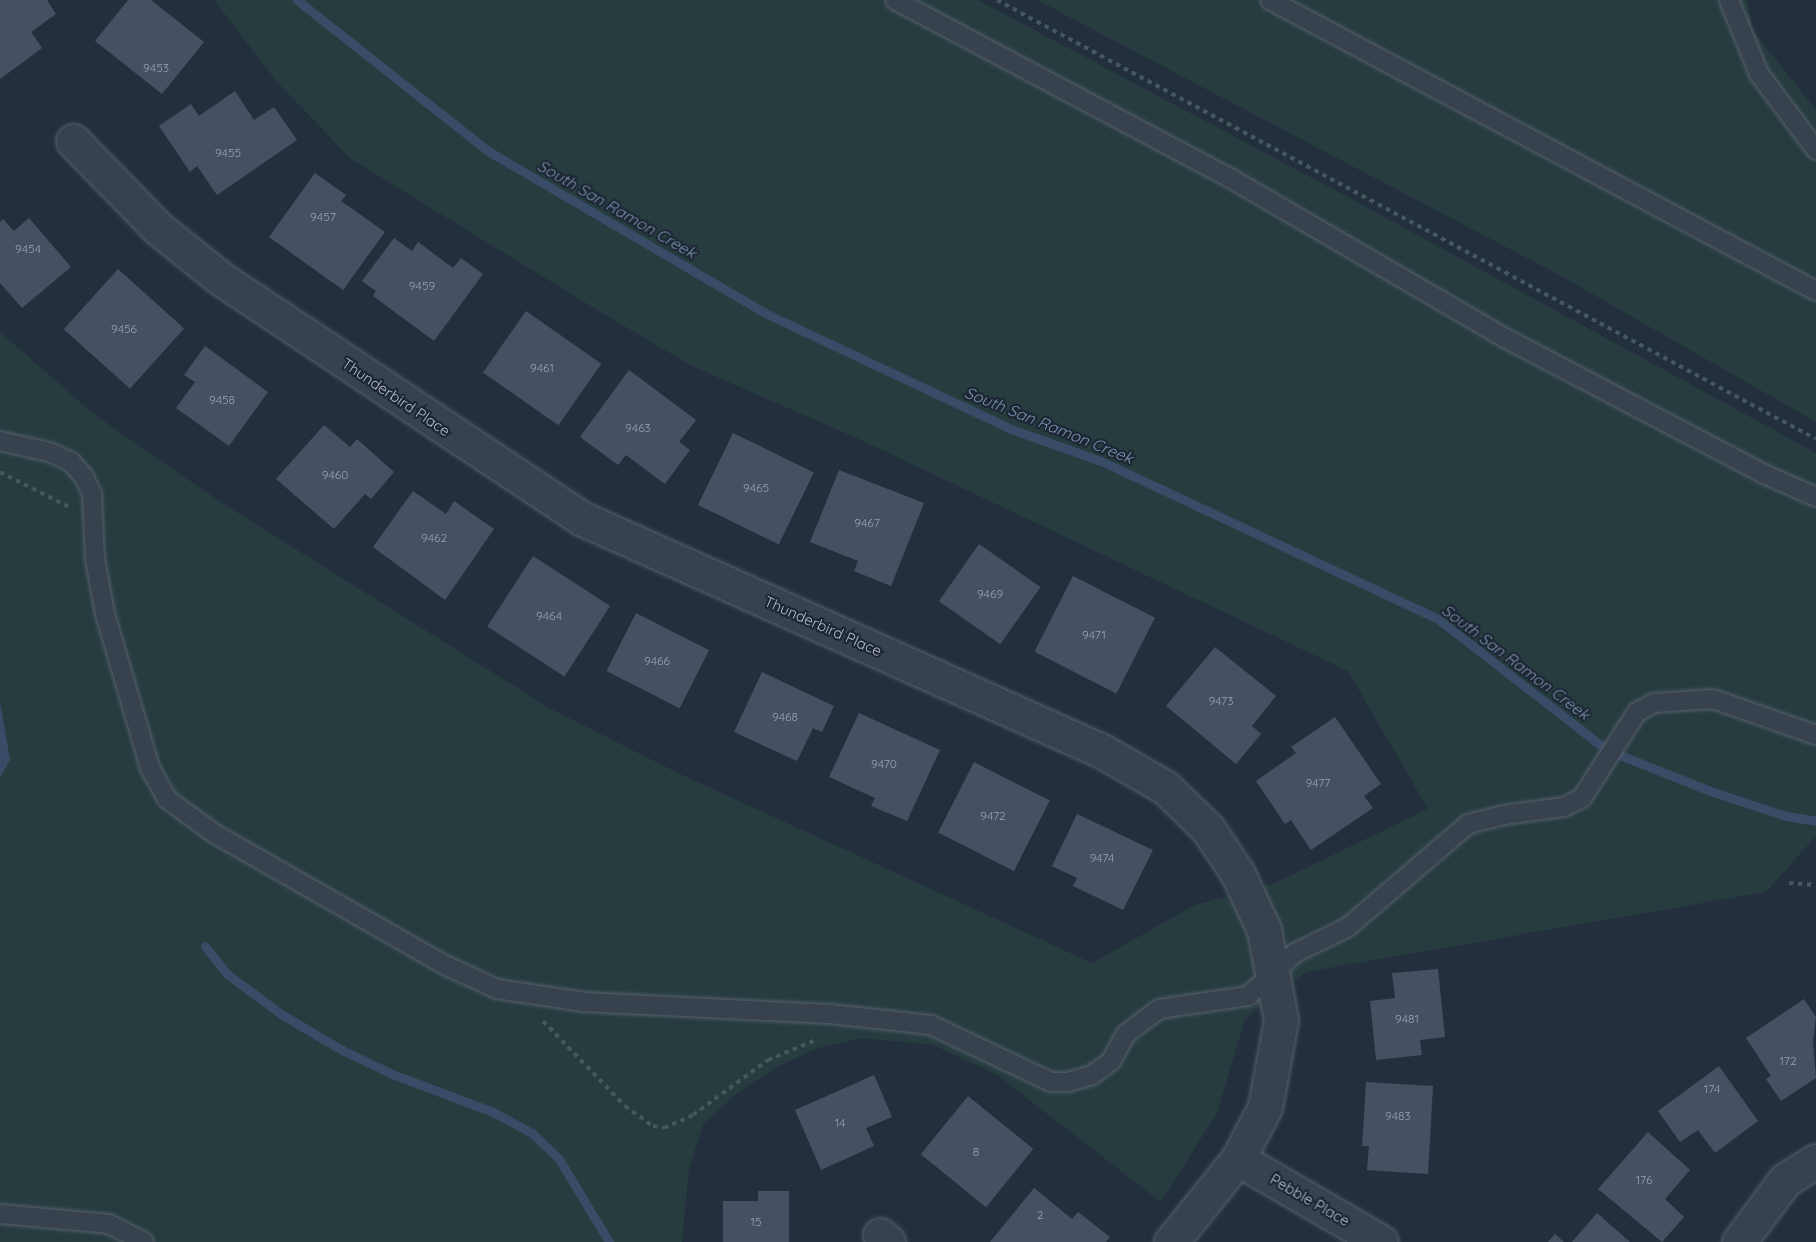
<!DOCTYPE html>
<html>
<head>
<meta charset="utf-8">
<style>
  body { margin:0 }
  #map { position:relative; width:1816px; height:1242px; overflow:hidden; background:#242f3e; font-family:Quicksand,sans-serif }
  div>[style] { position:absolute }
  .green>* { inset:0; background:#263c3f }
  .water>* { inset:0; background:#394c67 }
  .stream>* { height:9px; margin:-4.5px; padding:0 4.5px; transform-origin:4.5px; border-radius:4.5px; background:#394c67 }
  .building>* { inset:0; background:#455162; transform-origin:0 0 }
  .path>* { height:4px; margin-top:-2px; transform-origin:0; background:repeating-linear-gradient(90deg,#44595c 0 4.5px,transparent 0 9px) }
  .roads { filter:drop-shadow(0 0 2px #565f6c) drop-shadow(0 0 2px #565f6c) }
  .service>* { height:18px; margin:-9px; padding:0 9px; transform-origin:9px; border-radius:9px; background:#38414e }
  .minor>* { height:33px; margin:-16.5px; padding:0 16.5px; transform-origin:16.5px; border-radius:16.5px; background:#38414e }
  span { translate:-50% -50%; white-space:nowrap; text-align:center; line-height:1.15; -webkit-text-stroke:4.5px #1d2633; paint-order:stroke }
  .number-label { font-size:12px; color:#98a1af }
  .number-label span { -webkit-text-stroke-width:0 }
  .street-label { font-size:15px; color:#b4bcc9 }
  .water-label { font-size:16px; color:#7c92b1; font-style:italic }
</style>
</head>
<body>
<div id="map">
  <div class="green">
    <i style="clip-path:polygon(214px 0,978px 0,1348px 197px,1816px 453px,1816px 836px,1766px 892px,1306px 972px,1245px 1019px,1217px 1113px,1161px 1202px,997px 1075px,933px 1045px,863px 1038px,818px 1048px,777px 1067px,737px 1093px,703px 1125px,689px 1169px,682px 1242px,0 1242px,0 332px,95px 415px,219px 501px,551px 709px,678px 773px,1092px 963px,1195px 905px,1275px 883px,1428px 809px,1348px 671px,861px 440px,692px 366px,607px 316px,351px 159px,277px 82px)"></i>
    <i style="clip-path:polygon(1037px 0,1747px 0,1753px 31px,1816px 110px,1816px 422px,1561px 276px)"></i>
  </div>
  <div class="water">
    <i style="clip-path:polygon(0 701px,10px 760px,0 778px)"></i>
  </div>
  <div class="stream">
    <i style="left:297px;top:0;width:243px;rotate:38.3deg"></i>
    <i style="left:488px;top:151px;width:325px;rotate:30.3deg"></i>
    <i style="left:769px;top:315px;width:268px;rotate:25.2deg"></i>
    <i style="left:1011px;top:429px;width:96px;rotate:19.6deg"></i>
    <i style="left:1101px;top:461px;width:372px;rotate:25.1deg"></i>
    <i style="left:1438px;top:619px;width:214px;rotate:37.8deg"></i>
    <i style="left:1607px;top:750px;width:114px;rotate:21.6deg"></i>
    <i style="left:1713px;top:792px;width:77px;rotate:18.2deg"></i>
    <i style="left:1786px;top:816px;width:30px;rotate:9deg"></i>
    <i style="left:205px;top:946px;width:36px;rotate:52deg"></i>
    <i style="left:227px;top:974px;width:67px;rotate:36.5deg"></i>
    <i style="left:281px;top:1014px;width:71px;rotate:30.5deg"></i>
    <i style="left:342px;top:1050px;width:55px;rotate:25.6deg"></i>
    <i style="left:392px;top:1074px;width:108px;rotate:20.6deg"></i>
    <i style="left:493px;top:1112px;width:44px;rotate:28.3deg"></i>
    <i style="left:532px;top:1133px;width:37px;rotate:44deg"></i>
    <i style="left:559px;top:1159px;width:97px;rotate:58.9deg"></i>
  </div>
  <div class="building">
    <i style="clip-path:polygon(0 0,47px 0,56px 14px,31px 32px,42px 48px,0 79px)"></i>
    <i style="clip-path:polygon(128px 0,151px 0,204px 42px,162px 94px,95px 41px)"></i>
    <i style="clip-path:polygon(235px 91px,254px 120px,274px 107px,297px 140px,217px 195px,197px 166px,190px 172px,159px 126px,191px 104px,199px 116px)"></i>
    <i style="clip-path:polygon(315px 173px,346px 195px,341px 201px,385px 232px,343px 290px,269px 237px)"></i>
    <i style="clip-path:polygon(29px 218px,71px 267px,22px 308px,0 283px,0 222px,3px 219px,14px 231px)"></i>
    <i style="clip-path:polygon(394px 238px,412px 251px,418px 242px,453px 268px,461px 258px,483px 274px,434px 341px,373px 296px,376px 291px,362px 281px)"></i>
    <i style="left:118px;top:269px;width:89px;height:81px;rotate:42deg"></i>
    <i style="left:526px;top:311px;width:92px;height:75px;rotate:35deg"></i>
    <i style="clip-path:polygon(205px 346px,268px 392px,229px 446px,176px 408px,195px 382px,184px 375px)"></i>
    <i style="clip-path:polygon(629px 370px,696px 420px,679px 442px,690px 450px,665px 484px,626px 455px,618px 465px,580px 437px)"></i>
    <i style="clip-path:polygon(324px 425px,350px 447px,357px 439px,394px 472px,371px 499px,365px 494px,334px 529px,276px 479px)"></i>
    <i style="left:733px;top:433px;width:90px;height:80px;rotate:26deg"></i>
    <i style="clip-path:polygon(839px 470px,924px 503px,891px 586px,854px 571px,858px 561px,810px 542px)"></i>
    <i style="clip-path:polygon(413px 491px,446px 514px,454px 501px,494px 529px,445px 600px,373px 547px)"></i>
    <i style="left:979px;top:544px;width:75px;height:70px;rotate:35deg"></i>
    <i style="left:533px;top:556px;width:92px;height:84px;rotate:33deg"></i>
    <i style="left:1073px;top:576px;width:92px;height:85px;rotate:27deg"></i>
    <i style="left:636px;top:613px;width:82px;height:65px;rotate:27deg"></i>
    <i style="clip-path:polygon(1215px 647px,1276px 696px,1252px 726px,1261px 734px,1236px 764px,1166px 706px)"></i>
    <i style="clip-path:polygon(762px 672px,834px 706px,822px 732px,813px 728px,797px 761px,734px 732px)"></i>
    <i style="clip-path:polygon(859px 713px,940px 750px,907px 821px,871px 806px,875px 798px,829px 777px)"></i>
    <i style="clip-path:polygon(1335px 717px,1381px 784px,1364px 796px,1373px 808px,1311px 850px,1291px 820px,1285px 824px,1256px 781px,1296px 753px,1291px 747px)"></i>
    <i style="left:974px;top:762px;width:85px;height:79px;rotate:27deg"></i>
    <i style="clip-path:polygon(1077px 814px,1153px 850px,1123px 910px,1073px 886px,1077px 878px,1052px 866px)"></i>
    <i style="clip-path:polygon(1438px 969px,1445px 1037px,1420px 1040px,1422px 1055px,1376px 1060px,1370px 1001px,1395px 998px,1392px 973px)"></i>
    <i style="clip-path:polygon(1804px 999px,1816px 1017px,1813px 1042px,1816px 1078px,1781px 1101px,1766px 1079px,1771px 1076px,1746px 1038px)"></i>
    <i style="clip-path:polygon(1719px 1066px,1758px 1121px,1715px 1153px,1698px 1130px,1680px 1142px,1658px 1111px)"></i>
    <i style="clip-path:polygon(874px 1075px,892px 1117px,866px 1128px,874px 1146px,821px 1170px,795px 1110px)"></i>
    <i style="clip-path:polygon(1366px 1082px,1433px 1086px,1428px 1174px,1367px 1170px,1369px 1146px,1362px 1146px)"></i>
    <i style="left:968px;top:1096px;width:84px;height:75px;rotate:39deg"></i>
    <i style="clip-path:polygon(1648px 1132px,1690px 1170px,1665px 1199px,1684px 1217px,1662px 1242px,1598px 1189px)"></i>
    <i style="clip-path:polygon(1034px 1188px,1072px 1219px,1078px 1212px,1110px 1237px,1106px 1242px,990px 1242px)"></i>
    <i style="clip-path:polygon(758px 1191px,789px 1191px,789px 1242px,723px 1242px,723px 1201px,758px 1201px)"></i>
    <i style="clip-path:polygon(1597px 1213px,1630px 1242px,1572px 1242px)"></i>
    <i style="clip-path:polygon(1555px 1234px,1564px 1242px,1548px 1242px)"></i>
  </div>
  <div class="path">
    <i style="left:997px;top:0;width:929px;rotate:28.19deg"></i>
    <i style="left:0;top:472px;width:77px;rotate:26.9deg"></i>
    <i style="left:1789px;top:883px;width:27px;rotate:4deg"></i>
    <i style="left:543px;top:1021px;width:118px;rotate:46deg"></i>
    <i style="left:625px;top:1106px;width:34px;rotate:36deg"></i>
    <i style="left:653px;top:1126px;width:11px;rotate:10deg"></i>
    <i style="left:664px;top:1128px;width:32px;rotate:-24deg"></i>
    <i style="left:693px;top:1115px;width:93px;rotate:-36.3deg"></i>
    <i style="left:768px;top:1060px;width:54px;rotate:-22.8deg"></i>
  </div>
  <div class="roads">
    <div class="service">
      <i style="left:895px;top:0;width:379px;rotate:28deg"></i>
      <i style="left:1230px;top:178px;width:318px;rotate:30.2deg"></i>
      <i style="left:1505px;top:338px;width:293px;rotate:27.7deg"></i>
      <i style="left:1764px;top:474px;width:57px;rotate:23.9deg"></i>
      <i style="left:1270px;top:0;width:619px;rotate:28.06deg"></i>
      <i style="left:1729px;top:0;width:80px;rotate:67.9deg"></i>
      <i style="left:1759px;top:74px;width:95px;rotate:53.1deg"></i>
      <i style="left:0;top:441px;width:50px;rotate:12.7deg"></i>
      <i style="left:49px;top:452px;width:24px;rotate:24deg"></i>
      <i style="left:71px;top:462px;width:20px;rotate:49deg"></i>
      <i style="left:84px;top:477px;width:19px;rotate:65deg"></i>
      <i style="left:92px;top:494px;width:65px;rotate:87.4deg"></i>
      <i style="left:95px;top:559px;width:56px;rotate:79.7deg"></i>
      <i style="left:105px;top:614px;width:160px;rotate:73.7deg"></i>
      <i style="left:150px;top:768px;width:35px;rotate:61deg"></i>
      <i style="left:167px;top:799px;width:59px;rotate:36.1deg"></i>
      <i style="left:215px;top:834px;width:265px;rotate:29.7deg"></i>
      <i style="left:445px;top:965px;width:57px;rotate:24.8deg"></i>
      <i style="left:497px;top:989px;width:88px;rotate:8.5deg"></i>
      <i style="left:584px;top:1002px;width:246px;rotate:2.8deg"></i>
      <i style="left:830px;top:1014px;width:102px;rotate:6.2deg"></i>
      <i style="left:931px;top:1025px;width:133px;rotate:25.4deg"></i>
      <i style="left:1051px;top:1082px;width:17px"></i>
      <i style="left:1068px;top:1082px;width:25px;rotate:-16deg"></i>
      <i style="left:1092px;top:1075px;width:24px;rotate:-36deg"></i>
      <i style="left:1111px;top:1061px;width:31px;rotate:-61deg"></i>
      <i style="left:1126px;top:1034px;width:41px;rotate:-37.1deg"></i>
      <i style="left:1159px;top:1009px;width:90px;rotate:-8.3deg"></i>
      <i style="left:1248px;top:996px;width:64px;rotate:-42.5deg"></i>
      <i style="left:1295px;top:953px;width:59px;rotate:-26.1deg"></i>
      <i style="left:1348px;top:927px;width:158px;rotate:-40.6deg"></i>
      <i style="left:1468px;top:824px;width:37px;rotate:-14deg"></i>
      <i style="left:1504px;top:815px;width:61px;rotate:-7.6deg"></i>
      <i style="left:1564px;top:807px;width:20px;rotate:-27deg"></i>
      <i style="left:1582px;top:798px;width:102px;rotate:-57.4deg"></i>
      <i style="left:1637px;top:712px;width:19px;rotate:-28deg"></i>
      <i style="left:1654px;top:703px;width:59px;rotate:-3.9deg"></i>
      <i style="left:1713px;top:699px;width:109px;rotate:19.3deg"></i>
      <i style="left:0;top:1214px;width:109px;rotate:5.2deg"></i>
      <i style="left:109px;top:1224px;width:39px;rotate:27deg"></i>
    </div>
    <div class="minor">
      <i style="left:73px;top:141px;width:123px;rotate:45.7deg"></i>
      <i style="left:159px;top:229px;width:78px;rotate:38.8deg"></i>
      <i style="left:220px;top:278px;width:436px;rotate:33.6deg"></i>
      <i style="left:583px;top:519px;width:568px;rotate:24.09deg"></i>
      <i style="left:1102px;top:751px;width:74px;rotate:30deg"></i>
      <i style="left:1166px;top:788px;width:59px;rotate:44.3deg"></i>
      <i style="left:1208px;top:829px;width:54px;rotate:56.3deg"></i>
      <i style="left:1238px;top:874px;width:62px;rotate:65.1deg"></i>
      <i style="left:1264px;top:930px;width:92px;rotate:79.3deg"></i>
      <i style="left:1281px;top:1020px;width:88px;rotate:100.4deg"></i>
      <i style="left:1265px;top:1107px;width:59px;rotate:117.4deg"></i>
      <i style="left:1238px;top:1159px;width:107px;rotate:128.9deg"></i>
      <i style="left:1238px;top:1159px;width:165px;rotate:30.1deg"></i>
      <i style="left:880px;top:1235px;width:11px;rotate:41deg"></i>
      <i style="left:1739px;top:1242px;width:77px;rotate:-53.4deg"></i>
      <i style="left:1785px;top:1180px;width:36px;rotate:-32deg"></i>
    </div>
  </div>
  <div class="number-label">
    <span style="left:156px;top:68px">9453</span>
    <span style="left:228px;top:153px">9455</span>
    <span style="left:323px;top:217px">9457</span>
    <span style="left:28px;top:249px">9454</span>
    <span style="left:422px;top:286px">9459</span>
    <span style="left:124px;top:329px">9456</span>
    <span style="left:542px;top:368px">9461</span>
    <span style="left:222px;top:400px">9458</span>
    <span style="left:638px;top:428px">9463</span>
    <span style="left:335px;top:475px">9460</span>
    <span style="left:756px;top:488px">9465</span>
    <span style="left:867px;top:523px">9467</span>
    <span style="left:434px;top:538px">9462</span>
    <span style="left:990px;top:594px">9469</span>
    <span style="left:549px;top:616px">9464</span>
    <span style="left:1094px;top:635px">9471</span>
    <span style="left:657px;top:661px">9466</span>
    <span style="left:1221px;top:701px">9473</span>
    <span style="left:785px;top:717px">9468</span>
    <span style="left:884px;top:764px">9470</span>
    <span style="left:1318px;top:783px">9477</span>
    <span style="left:993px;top:816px">9472</span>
    <span style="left:1102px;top:858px">9474</span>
    <span style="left:1407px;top:1019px">9481</span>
    <span style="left:1788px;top:1061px">172</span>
    <span style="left:1712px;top:1089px">174</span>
    <span style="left:1398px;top:1116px">9483</span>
    <span style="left:840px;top:1123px">14</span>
    <span style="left:976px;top:1152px">8</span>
    <span style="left:1644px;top:1180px">176</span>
    <span style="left:1040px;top:1215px">2</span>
    <span style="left:756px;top:1222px">15</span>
  </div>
  <div class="street-label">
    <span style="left:396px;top:397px;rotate:34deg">Thunderbird Place</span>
    <span style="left:823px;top:626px;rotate:24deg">Thunderbird Place</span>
    <span style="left:1310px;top:1200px;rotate:30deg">Pebble Place</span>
  </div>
  <div class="water-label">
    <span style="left:617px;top:209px;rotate:30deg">South San Ramon Creek</span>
    <span style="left:1049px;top:425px;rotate:22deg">South San Ramon Creek</span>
    <span style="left:1516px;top:662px;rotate:37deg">South San Ramon Creek</span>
  </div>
</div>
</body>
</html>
